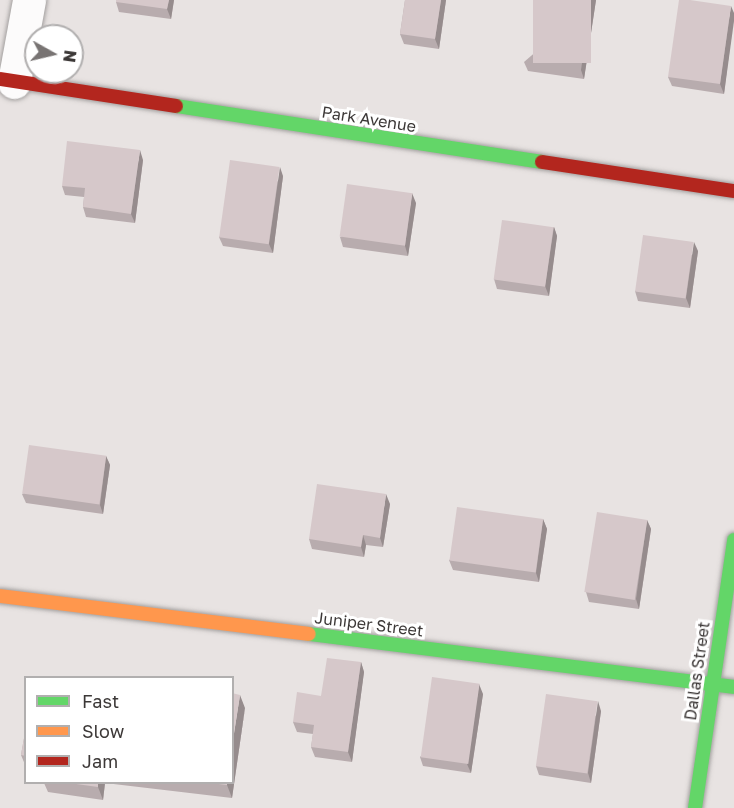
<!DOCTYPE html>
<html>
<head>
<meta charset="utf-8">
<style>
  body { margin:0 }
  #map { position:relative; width:734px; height:808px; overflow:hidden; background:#e8e3e2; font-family:"Golos Text",sans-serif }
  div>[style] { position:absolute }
  .roads { filter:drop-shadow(0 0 2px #a3a09f) drop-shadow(0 0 2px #a3a09f) }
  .street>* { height:33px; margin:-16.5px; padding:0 16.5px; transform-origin:16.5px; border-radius:16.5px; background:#fcfbfb }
  .fast>* { height:14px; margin:-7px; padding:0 7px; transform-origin:7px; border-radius:7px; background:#63d668 }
  .slow>* { height:14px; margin:-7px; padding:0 7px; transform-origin:7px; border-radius:7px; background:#ff974d }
  .jam>* { height:14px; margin:-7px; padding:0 7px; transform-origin:7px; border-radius:7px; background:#b3261e }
  .wall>* { inset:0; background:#b8acae }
  .shaded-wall>* { inset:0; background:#968c8d }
  .building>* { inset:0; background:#d6c8ca; transform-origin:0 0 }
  span { translate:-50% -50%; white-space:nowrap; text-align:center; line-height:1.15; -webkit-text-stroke:6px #fff; paint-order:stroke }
  .street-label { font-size:16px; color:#3c3837 }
  .legend { position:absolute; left:24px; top:676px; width:210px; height:108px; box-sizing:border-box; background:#fff; border:2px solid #b1afaf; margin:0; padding:8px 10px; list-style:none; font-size:18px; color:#3c3837 }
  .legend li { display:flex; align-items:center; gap:12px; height:30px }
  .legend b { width:30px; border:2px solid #b1afaf }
  .north { position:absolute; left:24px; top:24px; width:60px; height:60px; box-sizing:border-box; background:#fff; border:2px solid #b1afaf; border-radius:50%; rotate:98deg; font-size:16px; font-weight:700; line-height:24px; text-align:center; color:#3c3837 }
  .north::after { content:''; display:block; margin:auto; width:21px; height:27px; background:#787473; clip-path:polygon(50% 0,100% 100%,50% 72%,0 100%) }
</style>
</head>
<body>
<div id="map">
  <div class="roads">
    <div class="street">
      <i style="left:14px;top:82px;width:83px;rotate:-79.6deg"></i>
    </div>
    <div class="fast">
      <i style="left:176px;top:106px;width:370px;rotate:8.7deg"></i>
      <i style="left:309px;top:634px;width:428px;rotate:7.1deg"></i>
      <i style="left:695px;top:808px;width:271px;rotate:-81.7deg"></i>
    </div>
    <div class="slow">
      <i style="left:0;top:596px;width:311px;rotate:7deg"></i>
    </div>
    <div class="jam">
      <i style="left:0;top:79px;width:178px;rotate:8.7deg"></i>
      <i style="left:542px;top:162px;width:194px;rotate:8.6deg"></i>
    </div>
  </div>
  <div class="wall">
    <i style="clip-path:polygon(174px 0,171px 19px,119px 12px,116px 2px)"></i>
    <i style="clip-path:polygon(405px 0,446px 0,439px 49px,404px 44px,400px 34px)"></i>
    <i style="clip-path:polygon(596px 0,584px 79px,528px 71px,524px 62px)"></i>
    <i style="clip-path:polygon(734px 13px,724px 94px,672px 86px,668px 77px)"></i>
    <i style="clip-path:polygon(143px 160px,135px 223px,86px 217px,83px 207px,84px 197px,65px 195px,62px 186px)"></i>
    <i style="clip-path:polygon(283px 176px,273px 253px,223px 246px,219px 237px)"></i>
    <i style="clip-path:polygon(416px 203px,408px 256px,343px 247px,340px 237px)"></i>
    <i style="clip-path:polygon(554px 227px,557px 236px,549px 296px,497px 289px,494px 279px)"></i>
    <i style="clip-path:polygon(698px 251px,690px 308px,638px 301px,635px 291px)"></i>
    <i style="clip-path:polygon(106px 456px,110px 465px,103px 514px,26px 503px,22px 494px)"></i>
    <i style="clip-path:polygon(390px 504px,383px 547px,366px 545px,364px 557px,312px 549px,309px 539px)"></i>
    <i style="clip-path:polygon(543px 519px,547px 529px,539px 582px,453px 570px,449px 560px)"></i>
    <i style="clip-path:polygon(647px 520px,651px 529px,639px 609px,589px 602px,586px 592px)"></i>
    <i style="clip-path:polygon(361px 662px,364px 672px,352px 762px,315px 757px,311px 747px,313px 734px,297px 732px,293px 722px,321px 696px)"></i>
    <i style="clip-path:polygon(483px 694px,471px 773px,423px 766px,420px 757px)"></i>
    <i style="clip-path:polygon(245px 708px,232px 798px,105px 783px,103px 800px,48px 792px,44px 783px,232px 783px)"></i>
    <i style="clip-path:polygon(601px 711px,591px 783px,539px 775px,536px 766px)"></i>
    <i style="clip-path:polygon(26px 727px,26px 767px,21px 755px)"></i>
  </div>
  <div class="shaded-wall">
    <i style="clip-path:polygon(169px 0,174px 0,171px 19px,167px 9px)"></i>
    <i style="clip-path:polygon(441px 0,446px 0,439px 49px,435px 39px)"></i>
    <i style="clip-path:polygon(591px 0,596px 0,584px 79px,581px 70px)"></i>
    <i style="clip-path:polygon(731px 6px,734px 13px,734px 21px,724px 94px,720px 84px)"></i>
    <i style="clip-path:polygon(140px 150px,143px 160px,135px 223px,131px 214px)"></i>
    <i style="clip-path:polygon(280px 167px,283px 176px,273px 253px,269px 244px)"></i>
    <i style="clip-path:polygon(412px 193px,416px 203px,408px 256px,405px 246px)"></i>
    <i style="clip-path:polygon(554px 227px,557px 236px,549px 296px,545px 286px)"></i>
    <i style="clip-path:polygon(694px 242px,698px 251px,690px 308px,686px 298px)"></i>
    <i style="clip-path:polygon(106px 456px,110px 465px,103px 514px,100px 505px)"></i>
    <i style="clip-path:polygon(386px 494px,390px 504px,383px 547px,380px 538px)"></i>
    <i style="clip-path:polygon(543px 519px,547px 529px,539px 582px,536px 573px)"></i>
    <i style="clip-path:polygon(647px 520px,651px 529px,639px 609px,636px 599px)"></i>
    <i style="clip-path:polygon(363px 535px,366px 545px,364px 557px,361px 547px)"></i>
    <i style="clip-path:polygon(361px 662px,364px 672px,352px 762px,348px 752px)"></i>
    <i style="clip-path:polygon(479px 684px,483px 694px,471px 773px,467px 764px)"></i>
    <i style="clip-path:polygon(240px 695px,245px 708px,232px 798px,227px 785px,227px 783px,232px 783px,232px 746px)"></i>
    <i style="clip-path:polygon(598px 701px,601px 711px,591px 783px,588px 773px)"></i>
    <i style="clip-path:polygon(98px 783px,105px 783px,103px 800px,98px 787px)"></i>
  </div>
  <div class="building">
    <i style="clip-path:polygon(116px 0,169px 0,167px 9px,116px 2px)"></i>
    <i style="clip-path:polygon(405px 0,441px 0,435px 39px,400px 34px)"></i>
    <i style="left:533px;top:0;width:58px;height:63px"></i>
    <i style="clip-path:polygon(679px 0,690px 0,731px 6px,720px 84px,668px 77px)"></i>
    <i style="clip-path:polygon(67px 141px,140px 150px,131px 214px,83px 207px,85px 188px,62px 186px)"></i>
    <i style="left:230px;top:160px;width:50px;height:78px;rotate:8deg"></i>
    <i style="left:347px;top:184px;width:66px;height:53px;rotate:8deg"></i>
    <i style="left:502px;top:220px;width:52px;height:60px;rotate:8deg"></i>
    <i style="left:643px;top:235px;width:51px;height:57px;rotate:8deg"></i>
    <i style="left:29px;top:445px;width:78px;height:49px;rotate:8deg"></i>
    <i style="clip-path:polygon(317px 484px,386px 494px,380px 538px,363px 535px,361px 547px,309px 539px)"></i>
    <i style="left:457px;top:507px;width:87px;height:54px;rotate:8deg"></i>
    <i style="left:597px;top:512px;width:51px;height:81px;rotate:9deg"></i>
    <i style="clip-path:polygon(327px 658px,361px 662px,348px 752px,311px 747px,314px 725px,293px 722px,297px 692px,321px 696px)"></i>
    <i style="left:432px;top:677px;width:48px;height:81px;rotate:8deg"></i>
    <i style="clip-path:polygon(232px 693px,240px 695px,232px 746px)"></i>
    <i style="left:546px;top:694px;width:52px;height:73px;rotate:8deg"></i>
    <i style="clip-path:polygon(26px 727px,26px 756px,21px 755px)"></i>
    <i style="clip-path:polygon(69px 783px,98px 783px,98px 787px)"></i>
    <i style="clip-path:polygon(210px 783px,227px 783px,227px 785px)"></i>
  </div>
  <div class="street-label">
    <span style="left:369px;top:119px;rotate:9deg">Park Avenue</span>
    <span style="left:369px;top:624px;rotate:7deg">Juniper Street</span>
    <span style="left:697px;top:671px;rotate:-82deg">Dallas Street</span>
  </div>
  <ul class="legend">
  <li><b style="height:8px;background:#63d668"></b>Fast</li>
  <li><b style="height:8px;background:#ff974d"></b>Slow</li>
  <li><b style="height:8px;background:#b3261e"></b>Jam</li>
  </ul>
  <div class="north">N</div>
</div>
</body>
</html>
